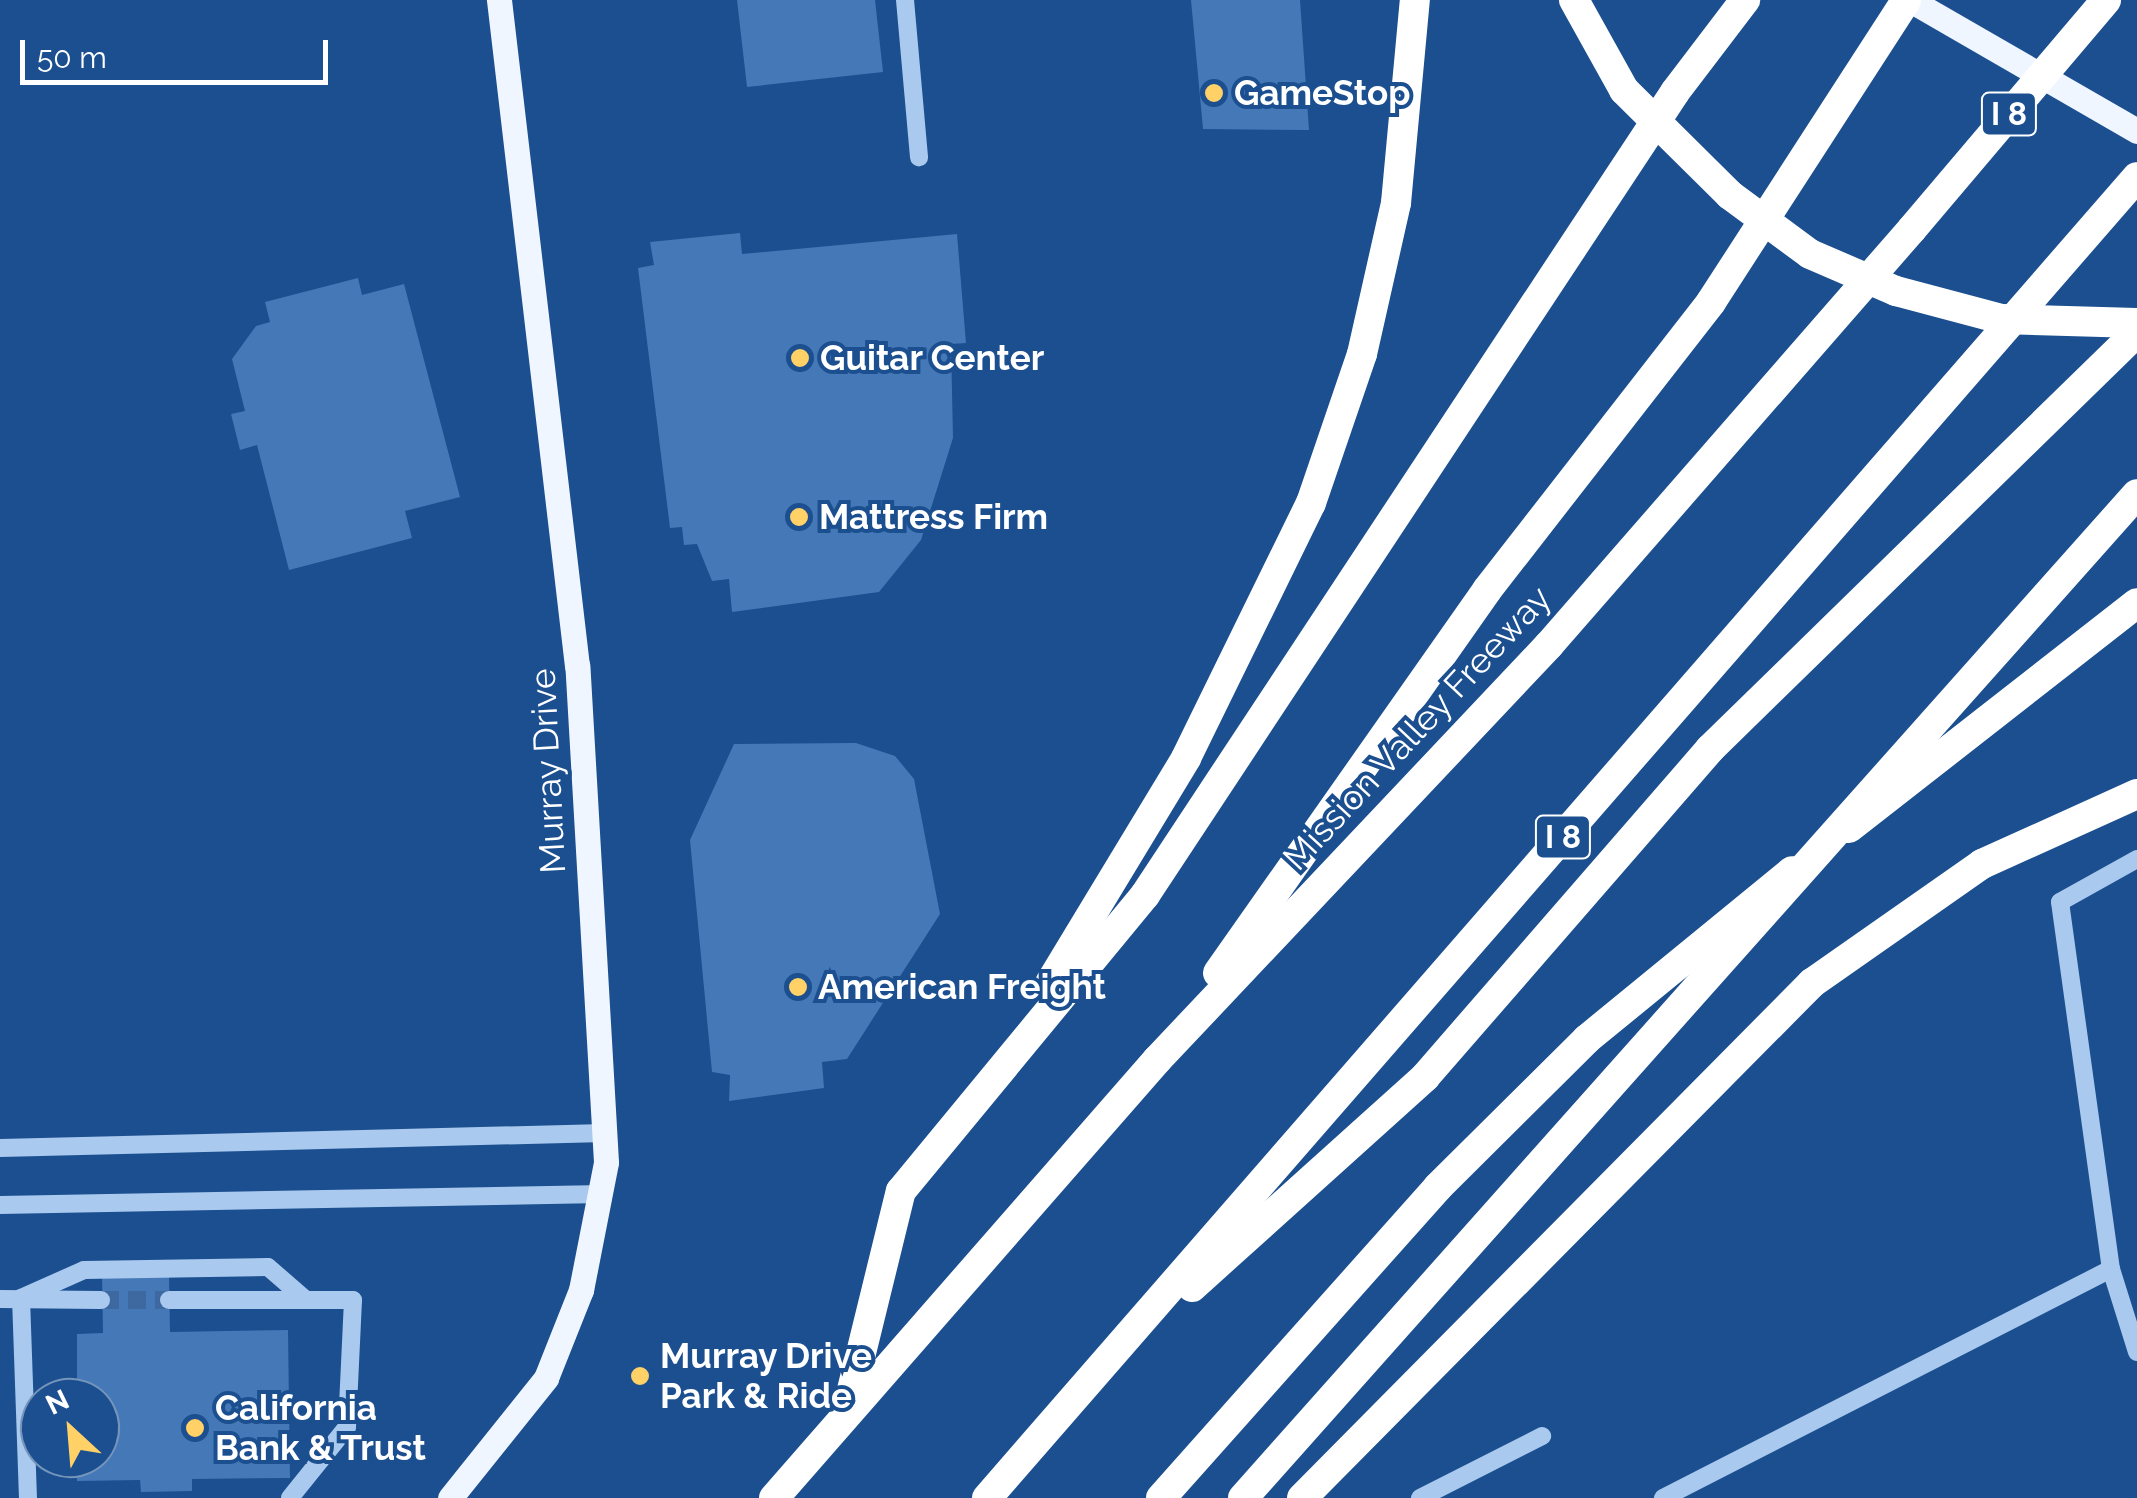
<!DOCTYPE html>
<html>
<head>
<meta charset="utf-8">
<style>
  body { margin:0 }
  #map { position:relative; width:2137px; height:1498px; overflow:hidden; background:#1b4f8f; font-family:Raleway,sans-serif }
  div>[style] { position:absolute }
  .building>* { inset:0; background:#4478b7 }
  .minor-tunnel>* { height:18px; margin-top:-9px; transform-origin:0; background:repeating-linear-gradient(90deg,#3d69a0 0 18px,transparent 0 27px) }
  .minor>* { height:18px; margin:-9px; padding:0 9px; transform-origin:9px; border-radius:9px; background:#a9c9ee }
  .major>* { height:25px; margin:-12.5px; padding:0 12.5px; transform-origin:12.5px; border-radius:12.5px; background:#f0f6ff }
  .highway>* { height:30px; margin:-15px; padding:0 15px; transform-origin:15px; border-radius:15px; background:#fff }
  .highway-bridge>* { height:30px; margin:-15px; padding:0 15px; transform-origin:15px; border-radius:15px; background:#fff }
  .dots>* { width:28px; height:28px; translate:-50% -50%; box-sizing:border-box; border:5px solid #1b4f8f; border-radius:50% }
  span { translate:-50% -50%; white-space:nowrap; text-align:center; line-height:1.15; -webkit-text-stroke:8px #1b4f8f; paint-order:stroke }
  .shield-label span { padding:2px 8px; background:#1b4f8f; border:2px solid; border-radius:8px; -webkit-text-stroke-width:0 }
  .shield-label { font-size:32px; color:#fff; font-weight:700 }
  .poi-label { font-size:35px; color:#fff; font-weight:700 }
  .left { translate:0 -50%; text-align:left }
  .street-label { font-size:35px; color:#fff }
  .north { position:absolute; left:20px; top:1378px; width:100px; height:100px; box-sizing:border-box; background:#1b4f8f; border:2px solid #7695bc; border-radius:50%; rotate:334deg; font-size:28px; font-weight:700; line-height:40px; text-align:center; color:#fff }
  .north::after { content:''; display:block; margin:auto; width:35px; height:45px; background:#ffd166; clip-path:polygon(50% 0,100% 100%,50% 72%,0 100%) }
  .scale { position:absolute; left:20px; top:40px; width:308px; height:45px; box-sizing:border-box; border:5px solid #fff; border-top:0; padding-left:12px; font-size:30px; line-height:35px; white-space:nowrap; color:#fff; -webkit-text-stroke:8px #1b4f8f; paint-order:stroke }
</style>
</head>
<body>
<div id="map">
  <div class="building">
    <i style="clip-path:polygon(737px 0,875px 0,883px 72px,747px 87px)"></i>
    <i style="clip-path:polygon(1191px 0,1300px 0,1309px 130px,1203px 129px)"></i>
    <i style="clip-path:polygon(740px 233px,742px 254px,957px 234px,966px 343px,951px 344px,953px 438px,921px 540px,879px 592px,732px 612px,729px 579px,712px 581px,697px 544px,684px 545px,682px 527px,670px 528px,638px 268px,654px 265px,650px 242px)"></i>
    <i style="clip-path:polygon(358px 278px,362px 295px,404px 284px,460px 497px,405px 511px,412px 538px,289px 570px,257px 445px,240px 450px,231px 414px,245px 411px,232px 359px,256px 326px,270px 322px,265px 302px)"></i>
    <i style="clip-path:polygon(856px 743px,895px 756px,914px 779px,940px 914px,847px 1059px,822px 1062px,824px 1088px,729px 1101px,730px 1075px,712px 1072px,690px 840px,734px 744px)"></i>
    <i style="clip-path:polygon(169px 1274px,170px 1332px,288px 1330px,290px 1478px,192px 1479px,192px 1491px,141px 1492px,140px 1480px,77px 1481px,76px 1464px,60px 1464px,100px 1458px,100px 1398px,77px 1398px,77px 1334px,103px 1333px,102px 1275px)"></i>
  </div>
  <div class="minor-tunnel">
    <i style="left:101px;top:1300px;width:68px"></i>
  </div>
  <div class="minor">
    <i style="left:905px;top:0;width:158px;rotate:84.9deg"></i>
    <i style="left:2137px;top:859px;width:88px;rotate:150.8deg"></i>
    <i style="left:2060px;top:902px;width:371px;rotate:82.1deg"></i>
    <i style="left:2111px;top:1269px;width:87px;rotate:72.6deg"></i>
    <i style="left:0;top:1148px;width:605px;rotate:-1.42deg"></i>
    <i style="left:0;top:1205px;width:603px;rotate:-1.05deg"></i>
    <i style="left:21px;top:1298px;width:69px;rotate:-24deg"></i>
    <i style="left:84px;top:1270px;width:184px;rotate:-0.9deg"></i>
    <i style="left:268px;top:1267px;width:50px;rotate:41deg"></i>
    <i style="left:21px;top:1298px;width:200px;rotate:88deg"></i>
    <i style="left:0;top:1299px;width:101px;rotate:0.6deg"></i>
    <i style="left:169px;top:1300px;width:184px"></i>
    <i style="left:353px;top:1300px;width:127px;rotate:92.7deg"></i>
    <i style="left:347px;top:1427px;width:91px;rotate:128.8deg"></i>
    <i style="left:1420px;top:1498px;width:137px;rotate:-26.9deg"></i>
    <i style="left:1663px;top:1498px;width:503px;rotate:-27.07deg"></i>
  </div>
  <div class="major">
    <i style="left:1910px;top:0;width:262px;rotate:30deg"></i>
    <i style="left:450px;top:1498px;width:154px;rotate:-51.3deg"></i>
    <i style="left:546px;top:1378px;width:95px;rotate:-68.3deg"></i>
    <i style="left:581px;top:1290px;width:130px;rotate:-78.9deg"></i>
    <i style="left:606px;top:1162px;width:497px;rotate:-93.3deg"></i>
    <i style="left:577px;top:666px;width:671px;rotate:-96.68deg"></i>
  </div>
  <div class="highway">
    <i style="left:1849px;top:828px;width:365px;rotate:-38deg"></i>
    <i style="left:1218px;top:973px;width:468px;rotate:-54.9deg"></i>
    <i style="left:1487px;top:590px;width:365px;rotate:-52.1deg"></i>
    <i style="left:1711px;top:302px;width:359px;rotate:-57.1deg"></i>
    <i style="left:1050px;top:983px;width:263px;rotate:-58.8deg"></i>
    <i style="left:1186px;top:758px;width:284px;rotate:-63.9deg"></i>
    <i style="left:1311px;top:503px;width:157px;rotate:-71.1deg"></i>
    <i style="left:1362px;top:354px;width:155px;rotate:-77.3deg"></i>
    <i style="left:1396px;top:203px;width:204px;rotate:-84.7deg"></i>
    <i style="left:1192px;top:1287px;width:314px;rotate:-42deg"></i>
    <i style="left:1425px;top:1077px;width:435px;rotate:-49deg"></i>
    <i style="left:1710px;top:749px;width:597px;rotate:-44.32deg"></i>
    <i style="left:848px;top:1406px;width:221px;rotate:-76.2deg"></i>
    <i style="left:901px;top:1191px;width:384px;rotate:-50.5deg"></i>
    <i style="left:1145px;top:895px;width:962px;rotate:-56.57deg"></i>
    <i style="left:1675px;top:92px;width:116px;rotate:-52.7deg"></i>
    <i style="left:774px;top:1498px;width:582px;rotate:-48.83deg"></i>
    <i style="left:1157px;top:1060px;width:571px;rotate:-46.63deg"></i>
    <i style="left:1549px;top:645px;width:552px;rotate:-48.89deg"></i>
    <i style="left:987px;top:1498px;width:1751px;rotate:-48.96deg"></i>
    <i style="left:1161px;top:1498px;width:416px;rotate:-48.3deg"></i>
    <i style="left:1438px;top:1187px;width:210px;rotate:-44.8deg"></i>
    <i style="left:1587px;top:1039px;width:265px;rotate:-39.3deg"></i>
    <i style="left:1302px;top:1498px;width:725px;rotate:-45.28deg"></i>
    <i style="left:1812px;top:983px;width:208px;rotate:-35deg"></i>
    <i style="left:1982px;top:864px;width:170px;rotate:-24.3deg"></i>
  </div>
  <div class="highway-bridge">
    <i style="left:1574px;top:0;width:103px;rotate:60.9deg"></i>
    <i style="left:1624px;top:90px;width:149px;rotate:44.7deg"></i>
    <i style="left:1730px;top:195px;width:99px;rotate:36.4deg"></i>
    <i style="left:1810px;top:254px;width:94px;rotate:23.3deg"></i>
    <i style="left:1896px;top:291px;width:109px;rotate:14.9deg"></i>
    <i style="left:2001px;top:319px;width:136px;rotate:1.7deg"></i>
    <i style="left:1912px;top:229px;width:300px;rotate:-49.7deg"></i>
    <i style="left:1243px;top:1498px;width:1344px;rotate:-48.32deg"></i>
  </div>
  <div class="dots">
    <i style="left:1214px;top:93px;background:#ffd166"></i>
    <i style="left:800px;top:358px;background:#ffd166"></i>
    <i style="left:799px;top:517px;background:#ffd166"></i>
    <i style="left:798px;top:987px;background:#ffd166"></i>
    <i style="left:640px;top:1376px;background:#ffd166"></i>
    <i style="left:195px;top:1428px;background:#ffd166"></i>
  </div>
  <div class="shield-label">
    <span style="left:2009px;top:114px">I 8</span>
    <span style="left:1563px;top:837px">I 8</span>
  </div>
  <div class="poi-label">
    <span class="left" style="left:1234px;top:93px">GameStop</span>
    <span class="left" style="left:820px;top:358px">Guitar Center</span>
    <span class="left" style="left:819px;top:517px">Mattress Firm</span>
    <span class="left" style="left:818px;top:987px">American Freight</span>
    <span class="left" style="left:660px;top:1376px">Murray Drive<br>Park &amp; Ride</span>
    <span class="left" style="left:215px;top:1428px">California<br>Bank &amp; Trust</span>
  </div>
  <div class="street-label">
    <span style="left:1417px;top:728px;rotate:-47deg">Mission Valley Freeway</span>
    <span style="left:548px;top:771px;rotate:-93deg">Murray Drive</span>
  </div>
  <div class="north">N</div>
  <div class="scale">50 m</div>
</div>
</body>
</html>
